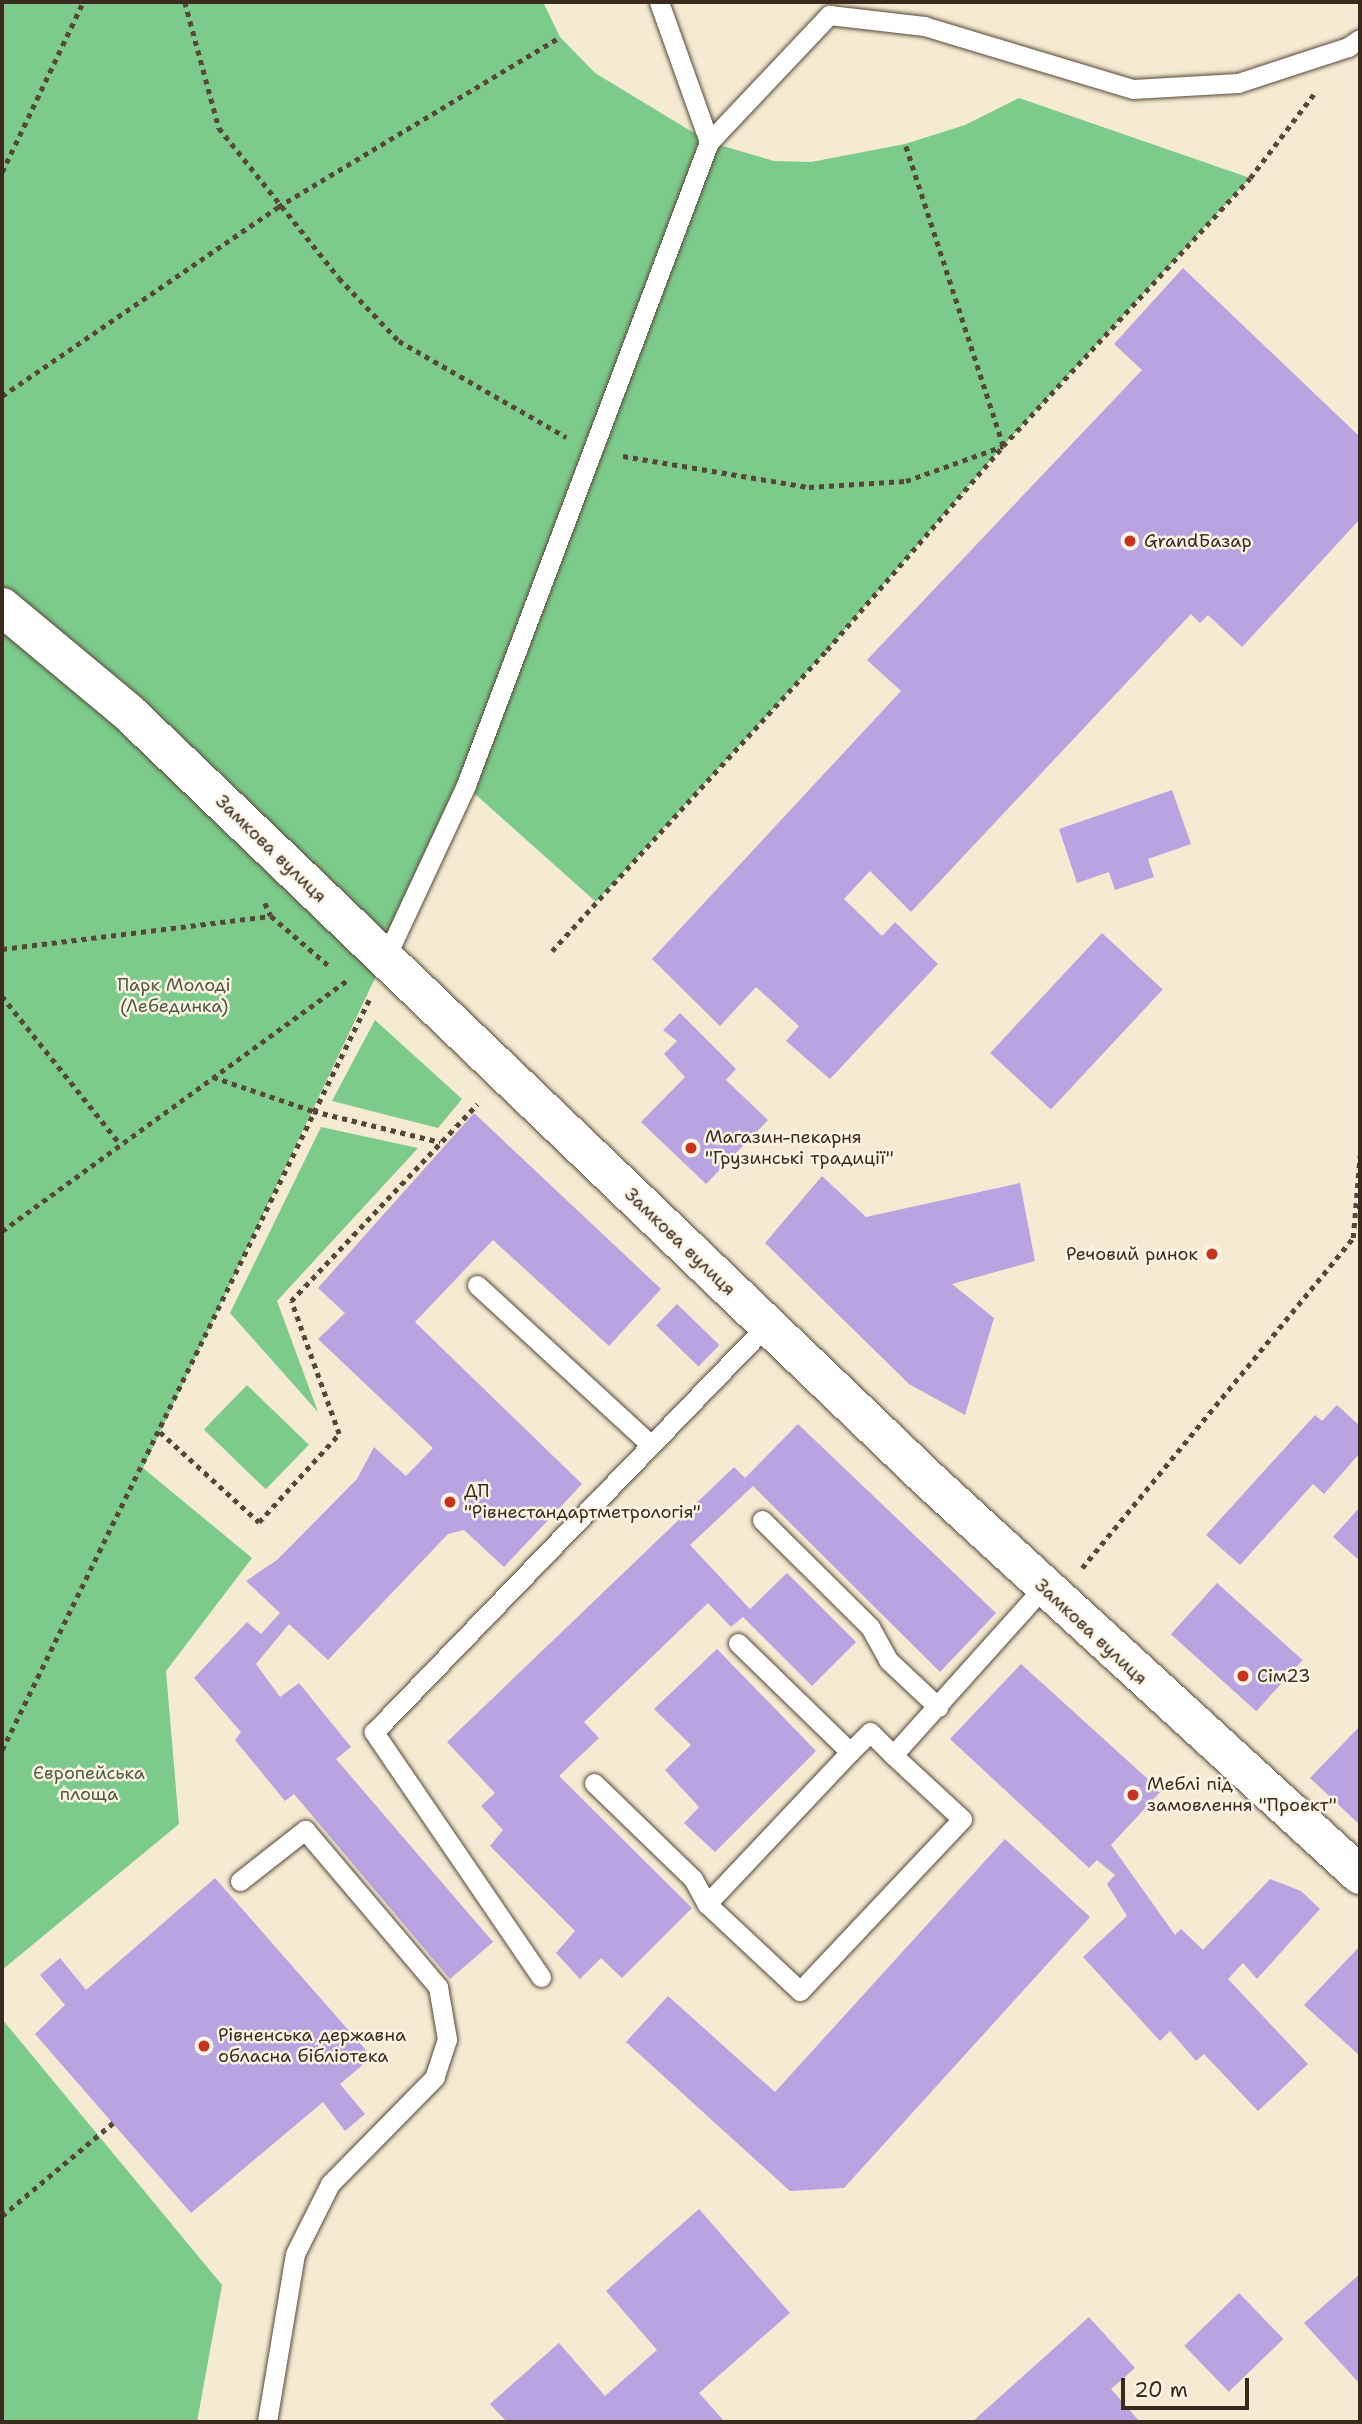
<!DOCTYPE html>
<html>
<head>
<meta charset="utf-8">
<style>
  body { margin:0 }
  #map { position:relative; width:1362px; height:2424px; overflow:hidden; background:#f5ebd2; font-family:"Shantell Sans",sans-serif }
  div>[style] { position:absolute }
  .green>* { inset:0; background:#7ccb8b; transform-origin:0 0 }
  .building>* { inset:0; background:#b9a3e0; transform-origin:0 0 }
  .path>* { height:4.5px; margin-top:-2.25px; transform-origin:0; background:repeating-linear-gradient(90deg,#574739 0 5px,transparent 0 10px) }
  .roads { filter:drop-shadow(0 0 2px #574739) drop-shadow(0 0 2px #574739) }
  .service>* { height:19px; margin:-9.5px; padding:0 9.5px; transform-origin:9.5px; border-radius:9.5px; background:#fff }
  .minor>* { height:38px; margin:-19px; padding:0 19px; transform-origin:19px; border-radius:19px; background:#fff }
  .dots>* { width:19px; height:19px; translate:-50% -50%; box-sizing:border-box; border:4px solid #fcf5e5; border-radius:50% }
  span { translate:-50% -50%; white-space:nowrap; text-align:center; line-height:1.15; -webkit-text-stroke:5px #fcf5e5; paint-order:stroke }
  .poi-label { font-size:18px; color:#3b2a1e }
  .left { translate:0 -50%; text-align:left }
  .right { translate:-100% -50%; text-align:right }
  .street-label { font-size:18px; color:#3b2a1e }
  .park-label { font-size:18px; color:#4e5a3f }
  .frame { position:absolute; inset:0; border:4px solid #3b2a1e; pointer-events:none }
  .scale { position:absolute; left:1121px; top:2378px; width:128px; height:32px; box-sizing:border-box; border:4px solid #3b2a1e; border-top:0; padding-left:9px; font-size:21px; line-height:24px; white-space:nowrap; color:#3b2a1e; -webkit-text-stroke:5px #fcf5e5; paint-order:stroke }
</style>
</head>
<body>
<div id="map">
  <div class="green">
    <i style="clip-path:polygon(2px 2px,543px 2px,560px 37px,595px 73px,709px 142px,774px 161px,811px 162px,905px 144px,965px 125px,1019px 98px,1250px 178px,1003px 446px,827px 650px,596px 902px,466px 786px,143px 1468px,252px 1558px,166px 1671px,179px 1824px,2px 1970px)"></i>
    <i style="clip-path:polygon(375px 1020px,462px 1099px,438px 1128px,332px 1101px)"></i>
    <i style="clip-path:polygon(321px 1127px,418px 1148px,277px 1301px,318px 1412px,230px 1313px)"></i>
    <i style="left:247px;top:1385px;width:86px;height:62px;rotate:44deg"></i>
    <i style="clip-path:polygon(2px 2019px,222px 2285px,197px 2422px,2px 2422px)"></i>
  </div>
  <div class="building">
    <i style="clip-path:polygon(1183px 268px,1360px 437px,1360px 519px,1242px 647px,1208px 615px,1200px 623px,1191px 614px,911px 912px,870px 871px,844px 899px,882px 936px,895px 922px,938px 964px,830px 1079px,786px 1041px,799px 1026px,756px 987px,720px 1026px,652px 959px,901px 691px,867px 660px,1142px 370px,1114px 344px)"></i>
    <i style="clip-path:polygon(1172px 790px,1191px 844px,1148px 859px,1154px 877px,1115px 890px,1109px 872px,1077px 883px,1059px 829px)"></i>
    <i style="left:1102px;top:933px;width:83px;height:164px;rotate:43deg"></i>
    <i style="clip-path:polygon(680px 1013px,736px 1069px,726px 1080px,768px 1120px,706px 1184px,641px 1122px,685px 1077px,664px 1054px,677px 1041px,663px 1030px)"></i>
    <i style="clip-path:polygon(474px 1113px,661px 1289px,609px 1346px,493px 1240px,415px 1322px,582px 1484px,504px 1567px,464px 1530px,448px 1534px,328px 1660px,289px 1624px,256px 1664px,280px 1697px,299px 1683px,351px 1747px,336px 1759px,493px 1942px,450px 1979px,294px 1794px,285px 1801px,235px 1740px,241px 1732px,194px 1678px,247px 1622px,261px 1634px,280px 1613px,246px 1581px,277px 1560px,357px 1479px,374px 1447px,406px 1476px,433px 1448px,318px 1339px,345px 1313px,318px 1288px)"></i>
    <i style="clip-path:polygon(822px 1176px,866px 1217px,1020px 1183px,1035px 1261px,952px 1284px,994px 1318px,965px 1415px,909px 1384px,765px 1243px)"></i>
    <i style="left:677px;top:1304px;width:59px;height:30px;rotate:44deg"></i>
    <i style="clip-path:polygon(1337px 1405px,1360px 1426px,1360px 1453px,1324px 1494px,1313px 1484px,1240px 1565px,1206px 1535px,1315px 1415px,1322px 1421px)"></i>
    <i style="clip-path:polygon(798px 1424px,996px 1613px,940px 1672px,753px 1486px,690px 1545px,750px 1609px,787px 1573px,856px 1642px,812px 1686px,743px 1617px,731px 1627px,708px 1603px,584px 1722px,599px 1738px,559px 1776px,692px 1908px,622px 1978px,601px 1958px,580px 1979px,556px 1953px,575px 1931px,490px 1846px,503px 1830px,481px 1806px,495px 1793px,447px 1742px,734px 1467px,745px 1478px)"></i>
    <i style="clip-path:polygon(1360px 1507px,1360px 1561px,1333px 1537px)"></i>
    <i style="left:1217px;top:1583px;width:115px;height:69px;rotate:42deg"></i>
    <i style="clip-path:polygon(717px 1649px,816px 1751px,715px 1852px,684px 1823px,699px 1807px,665px 1770px,691px 1745px,654px 1709px)"></i>
    <i style="clip-path:polygon(1021px 1664px,1161px 1791px,1111px 1845px,1175px 1935px,1181px 1929px,1203px 1950px,1270px 1879px,1301px 1891px,1320px 1909px,1257px 1979px,1243px 1963px,1228px 1979px,1308px 2064px,1258px 2111px,1204px 2054px,1196px 2061px,1170px 2031px,1160px 2041px,1083px 1957px,1127px 1916px,1107px 1884px,1115px 1875px,1097px 1860px,1089px 1868px,950px 1739px)"></i>
    <i style="clip-path:polygon(1360px 1726px,1360px 1825px,1310px 1778px)"></i>
    <i style="clip-path:polygon(1005px 1839px,1090px 1917px,844px 2188px,790px 2191px,626px 2042px,668px 1996px,775px 2092px)"></i>
    <i style="clip-path:polygon(215px 1878px,372px 2057px,340px 2084px,365px 2114px,345px 2131px,323px 2102px,191px 2213px,35px 2034px,65px 2005px,40px 1975px,60px 1958px,86px 1990px)"></i>
    <i style="clip-path:polygon(1358px 1948px,1360px 1950px,1360px 2056px,1304px 2005px)"></i>
    <i style="clip-path:polygon(699px 2209px,790px 2313px,699px 2393px,725px 2422px,507px 2422px,490px 2404px,559px 2343px,605px 2396px,657px 2350px,606px 2291px)"></i>
    <i style="clip-path:polygon(1360px 2274px,1360px 2384px,1304px 2323px)"></i>
    <i style="left:1239px;top:2293px;width:64px;height:76px;rotate:46deg"></i>
    <i style="clip-path:polygon(1089px 2317px,1135px 2368px,1111px 2389px,1140px 2422px,972px 2422px)"></i>
  </div>
  <div class="path">
    <i style="left:185px;top:2px;width:131px;rotate:74.9deg"></i>
    <i style="left:219px;top:128px;width:192px;rotate:51.3deg"></i>
    <i style="left:339px;top:278px;width:87px;rotate:46.4deg"></i>
    <i style="left:399px;top:341px;width:193px;rotate:29.9deg"></i>
    <i style="left:2px;top:172px;width:188px;rotate:-64.5deg"></i>
    <i style="left:2px;top:396px;width:335px;rotate:-34.4deg"></i>
    <i style="left:278px;top:207px;width:329px;rotate:-31.1deg"></i>
    <i style="left:623px;top:456px;width:189px;rotate:9.5deg"></i>
    <i style="left:809px;top:487px;width:97px;rotate:-3.5deg"></i>
    <i style="left:906px;top:481px;width:103px;rotate:-19.8deg"></i>
    <i style="left:1003px;top:446px;width:318px;rotate:-108deg"></i>
    <i style="left:265px;top:903px;width:14px;rotate:65deg"></i>
    <i style="left:271px;top:916px;width:75px;rotate:40.7deg"></i>
    <i style="left:2px;top:949px;width:271px;rotate:-7deg"></i>
    <i style="left:552px;top:951px;width:408px;rotate:-47.6deg"></i>
    <i style="left:827px;top:650px;width:269px;rotate:-49.2deg"></i>
    <i style="left:1003px;top:446px;width:364px;rotate:-47.3deg"></i>
    <i style="left:1250px;top:178px;width:106px;rotate:-52.7deg"></i>
    <i style="left:2px;top:996px;width:189px;rotate:51.4deg"></i>
    <i style="left:213px;top:1077px;width:106px;rotate:18.8deg"></i>
    <i style="left:313px;top:1111px;width:131px;rotate:13.7deg"></i>
    <i style="left:2px;top:1231px;width:427px;rotate:-36deg"></i>
    <i style="left:160px;top:1432px;width:134px;rotate:42.3deg"></i>
    <i style="left:259px;top:1522px;width:119px;rotate:-47.7deg"></i>
    <i style="left:339px;top:1434px;width:141px;rotate:-109.8deg"></i>
    <i style="left:291px;top:1301px;width:271px;rotate:-46.6deg"></i>
    <i style="left:1082px;top:1568px;width:427px;rotate:-50.6deg"></i>
    <i style="left:1353px;top:1238px;width:83px;rotate:-85.2deg"></i>
    <i style="left:2px;top:1750px;width:835px;rotate:-63.93deg"></i>
    <i style="left:2px;top:2216px;width:145px;rotate:-40deg"></i>
  </div>
  <div class="roads">
    <div class="service">
      <i style="left:659px;top:2px;width:149px;rotate:70.3deg"></i>
      <i style="left:385px;top:959px;width:192px;rotate:-65deg"></i>
      <i style="left:466px;top:785px;width:687px;rotate:-69.3deg"></i>
      <i style="left:709px;top:142px;width:175px;rotate:-46.6deg"></i>
      <i style="left:829px;top:15px;width:96px;rotate:6.6deg"></i>
      <i style="left:924px;top:26px;width:218px;rotate:16.8deg"></i>
      <i style="left:1133px;top:89px;width:105px;rotate:-3.3deg"></i>
      <i style="left:1238px;top:83px;width:116px;rotate:-18.1deg"></i>
      <i style="left:1348px;top:47px;width:14px;rotate:-34deg"></i>
      <i style="left:477px;top:1285px;width:236px;rotate:42.6deg"></i>
      <i style="left:762px;top:1520px;width:152px;rotate:44.7deg"></i>
      <i style="left:870px;top:1627px;width:38px;rotate:61deg"></i>
      <i style="left:888px;top:1660px;width:69px;rotate:43.2deg"></i>
      <i style="left:738px;top:1643px;width:156px;rotate:44.2deg"></i>
      <i style="left:850px;top:1752px;width:209px;rotate:133.3deg"></i>
      <i style="left:707px;top:1904px;width:127px;rotate:43.1deg"></i>
      <i style="left:800px;top:1991px;width:236px;rotate:-46.7deg"></i>
      <i style="left:962px;top:1819px;width:94px;rotate:-137.2deg"></i>
      <i style="left:893px;top:1755px;width:224px;rotate:-48.1deg"></i>
      <i style="left:850px;top:1752px;width:28px;rotate:-45deg"></i>
      <i style="left:870px;top:1732px;width:33px;rotate:45deg"></i>
      <i style="left:594px;top:1783px;width:138px;rotate:44.1deg"></i>
      <i style="left:693px;top:1879px;width:29px;rotate:61deg"></i>
      <i style="left:240px;top:1881px;width:83px;rotate:-38.1deg"></i>
      <i style="left:305px;top:1830px;width:206px;rotate:49.7deg"></i>
      <i style="left:438px;top:1987px;width:53px;rotate:80.2deg"></i>
      <i style="left:447px;top:2039px;width:40px;rotate:108deg"></i>
      <i style="left:435px;top:2077px;width:150px;rotate:134.5deg"></i>
      <i style="left:330px;top:2184px;width:78px;rotate:116.6deg"></i>
      <i style="left:295px;top:2254px;width:170px;rotate:99.5deg"></i>
      <i style="left:541px;top:1977px;width:297px;rotate:-124.3deg"></i>
      <i style="left:374px;top:1732px;width:566px;rotate:-46deg"></i>
    </div>
    <div class="minor">
      <i style="left:2px;top:607px;width:164px;rotate:39.8deg"></i>
      <i style="left:128px;top:712px;width:1108px;rotate:43.79deg"></i>
      <i style="left:928px;top:1479px;width:586px;rotate:42.51deg"></i>
    </div>
  </div>
  <div class="dots">
    <i style="left:1130px;top:541px;background:#c8321e"></i>
    <i style="left:691px;top:1148px;background:#c8321e"></i>
    <i style="left:1212px;top:1254px;background:#c8321e"></i>
    <i style="left:450px;top:1502px;background:#c8321e"></i>
    <i style="left:1243px;top:1676px;background:#c8321e"></i>
    <i style="left:1133px;top:1795px;background:#c8321e"></i>
    <i style="left:204px;top:2046px;background:#c8321e"></i>
  </div>
  <div class="poi-label">
    <span class="left" style="left:1144px;top:541px">GrandБазар</span>
    <span class="left" style="left:705px;top:1148px">Магазин-пекарня<br>"Грузинські традиції"</span>
    <span class="right" style="left:1198px;top:1254px">Речовий ринок</span>
    <span class="left" style="left:464px;top:1502px">ДП<br>"Рівнестандартметрологія"</span>
    <span class="left" style="left:1257px;top:1676px">Сім23</span>
    <span class="left" style="left:1147px;top:1795px">Меблі під<br>замовлення "Проект"</span>
    <span class="left" style="left:218px;top:2046px">Рівненська державна<br>обласна бібліотека</span>
  </div>
  <div class="street-label">
    <span style="left:271px;top:849px;rotate:44deg">Замкова вулиця</span>
    <span style="left:680px;top:1242px;rotate:44deg">Замкова вулиця</span>
    <span style="left:1091px;top:1632px;rotate:43deg">Замкова вулиця</span>
  </div>
  <div class="park-label">
    <span style="left:174px;top:996px">Парк Молоді<br>(Лебединка)</span>
    <span style="left:89px;top:1784px">Європейська<br>площа</span>
  </div>
  <div class="frame"></div>
  <div class="scale">20 m</div>
</div>
</body>
</html>
